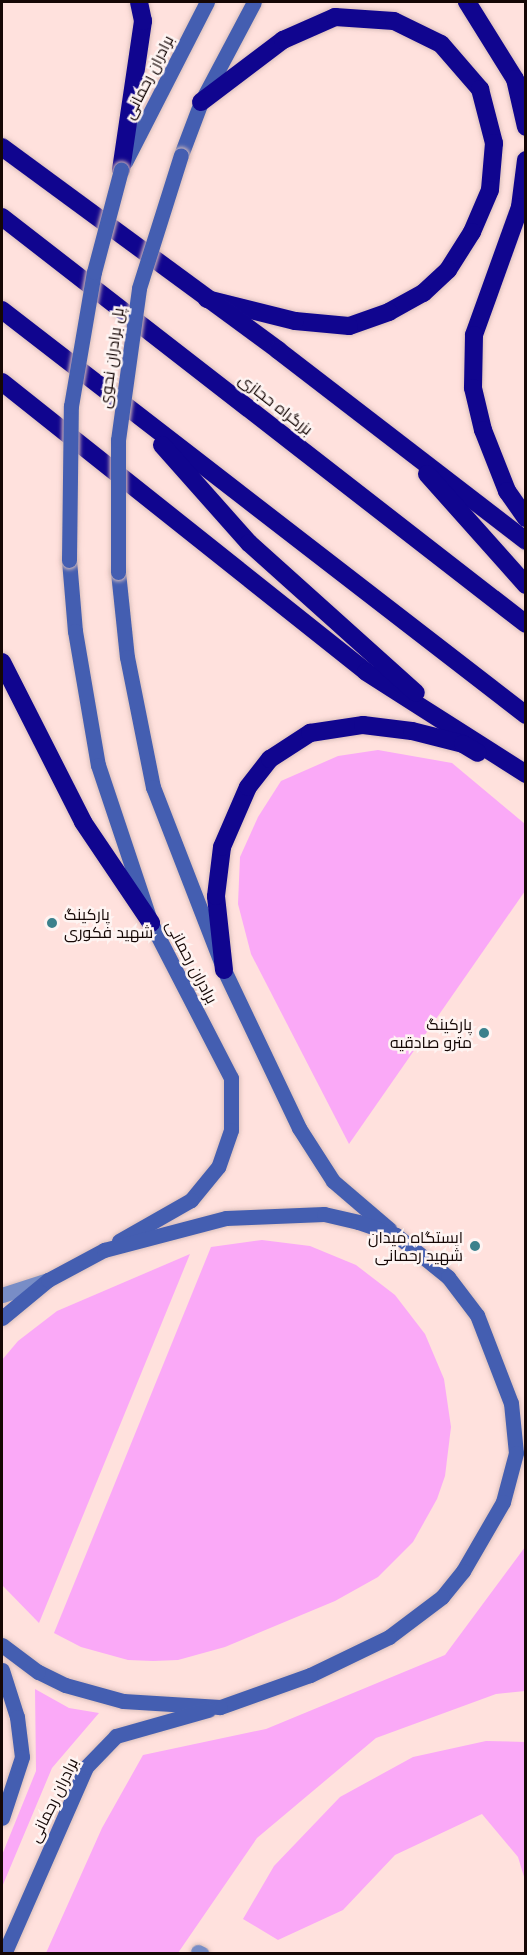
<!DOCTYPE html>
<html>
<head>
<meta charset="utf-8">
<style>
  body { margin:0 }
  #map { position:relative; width:527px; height:1955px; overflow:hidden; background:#ffe1dd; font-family:"Open Sans",Cairo,sans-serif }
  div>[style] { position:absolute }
  .green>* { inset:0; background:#faa9f7 }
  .roads { filter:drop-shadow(0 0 2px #dabeba) drop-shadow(0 0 2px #dabeba) }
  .street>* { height:15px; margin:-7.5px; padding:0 7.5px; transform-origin:7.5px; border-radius:7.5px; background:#788dc6 }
  .secondary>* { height:15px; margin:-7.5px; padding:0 7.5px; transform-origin:7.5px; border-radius:7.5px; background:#445eb1 }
  .highway>* { height:18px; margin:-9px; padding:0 9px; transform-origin:9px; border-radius:9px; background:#10058f }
  .bridges { filter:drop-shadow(0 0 2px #dabeba) drop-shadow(0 0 2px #dabeba) }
  .secondary-bridge>* { height:15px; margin:-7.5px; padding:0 7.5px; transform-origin:7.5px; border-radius:7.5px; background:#445eb1 }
  .dots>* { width:16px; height:16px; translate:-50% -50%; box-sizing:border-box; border:3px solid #fef4f2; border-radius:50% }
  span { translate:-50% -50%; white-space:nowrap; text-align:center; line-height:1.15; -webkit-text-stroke:5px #fef4f2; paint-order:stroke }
  .street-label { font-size:16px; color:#150705 }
  .poi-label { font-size:16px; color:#150705 }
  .left { translate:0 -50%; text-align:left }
  .right { translate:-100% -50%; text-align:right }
  .frame { position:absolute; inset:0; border:3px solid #150705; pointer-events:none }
</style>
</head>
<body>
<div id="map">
  <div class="green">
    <i style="clip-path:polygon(378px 750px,452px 763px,525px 824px,525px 891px,349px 1144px,251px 954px,238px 904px,240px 857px,258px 817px,281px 781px,338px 756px)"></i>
    <i style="clip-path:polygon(262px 1240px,310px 1246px,356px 1265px,395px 1295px,425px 1334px,444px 1379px,451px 1427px,445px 1476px,437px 1499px,413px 1542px,378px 1577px,335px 1601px,225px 1647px,178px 1660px,153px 1661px,128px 1660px,81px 1647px,54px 1633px,211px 1247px)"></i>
    <i style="clip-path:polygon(190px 1254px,39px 1623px,2px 1585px,2px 1360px,18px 1341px,57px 1311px)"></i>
    <i style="clip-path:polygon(525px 1547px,525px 1691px,496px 1694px,376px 1738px,257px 1838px,178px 1953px,46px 1953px,102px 1828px,143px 1755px,266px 1729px,445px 1655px)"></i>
    <i style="clip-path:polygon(35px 1689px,69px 1708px,99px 1713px,52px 1768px,2px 1887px,2px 1855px,36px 1771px)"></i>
    <i style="clip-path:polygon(486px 1741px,525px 1742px,525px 1880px,518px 1857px,482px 1814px,395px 1855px,343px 1910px,278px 1940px,243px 1919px,274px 1866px,340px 1797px,413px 1757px)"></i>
  </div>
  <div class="roads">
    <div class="street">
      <i style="left:2px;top:1295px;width:48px;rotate:-18.1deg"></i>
      <i style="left:198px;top:1952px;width:4px;rotate:27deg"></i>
    </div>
    <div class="secondary">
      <i style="left:181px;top:155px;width:57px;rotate:-69.3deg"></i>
      <i style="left:201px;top:102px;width:113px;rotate:-62.1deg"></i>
      <i style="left:125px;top:162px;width:180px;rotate:-62.9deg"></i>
      <i style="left:69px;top:560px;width:71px;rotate:85.2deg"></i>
      <i style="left:75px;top:631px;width:136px;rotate:80.3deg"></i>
      <i style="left:98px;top:765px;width:167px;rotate:71.5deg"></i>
      <i style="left:151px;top:923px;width:174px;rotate:62.7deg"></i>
      <i style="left:231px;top:1078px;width:52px;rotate:90deg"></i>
      <i style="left:231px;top:1130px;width:39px;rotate:109deg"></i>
      <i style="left:218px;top:1167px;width:43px;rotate:129.3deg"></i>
      <i style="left:191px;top:1200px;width:83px;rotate:150.3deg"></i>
      <i style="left:118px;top:572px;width:85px;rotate:84deg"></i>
      <i style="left:127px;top:657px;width:133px;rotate:78.7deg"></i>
      <i style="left:153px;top:787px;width:196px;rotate:68.8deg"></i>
      <i style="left:224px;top:970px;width:175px;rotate:64.6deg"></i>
      <i style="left:299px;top:1128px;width:63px;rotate:57.3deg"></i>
      <i style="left:333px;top:1181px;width:74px;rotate:40.6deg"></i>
      <i style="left:2px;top:1318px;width:60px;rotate:-39.6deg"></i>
      <i style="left:48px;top:1280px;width:64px;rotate:-28.2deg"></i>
      <i style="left:104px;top:1250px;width:126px;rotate:-14.7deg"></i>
      <i style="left:226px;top:1218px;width:98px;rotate:-2.3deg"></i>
      <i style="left:324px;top:1214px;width:35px;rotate:13deg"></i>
      <i style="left:358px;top:1222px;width:40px;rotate:18.9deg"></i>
      <i style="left:396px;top:1235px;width:67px;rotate:38.9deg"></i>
      <i style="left:448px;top:1277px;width:48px;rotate:52.7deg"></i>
      <i style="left:477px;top:1315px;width:94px;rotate:68.9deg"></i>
      <i style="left:511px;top:1403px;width:50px;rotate:84.3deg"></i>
      <i style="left:516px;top:1453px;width:51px;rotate:104.9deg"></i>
      <i style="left:503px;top:1502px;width:80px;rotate:120.1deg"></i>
      <i style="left:463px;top:1571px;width:33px;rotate:129deg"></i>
      <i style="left:442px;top:1597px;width:66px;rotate:143deg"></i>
      <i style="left:389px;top:1637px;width:88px;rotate:154.3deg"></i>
      <i style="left:310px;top:1675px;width:96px;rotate:160.4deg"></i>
      <i style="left:220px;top:1707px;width:97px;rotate:-176.5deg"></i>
      <i style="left:123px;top:1701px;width:60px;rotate:-164.6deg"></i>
      <i style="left:65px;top:1685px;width:30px;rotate:-154deg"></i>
      <i style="left:38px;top:1672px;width:45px;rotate:-143.1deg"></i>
      <i style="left:2px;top:1670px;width:49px;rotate:72.3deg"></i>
      <i style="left:17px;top:1717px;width:40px;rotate:82.9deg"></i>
      <i style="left:22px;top:1757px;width:64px;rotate:108.2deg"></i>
      <i style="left:4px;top:1954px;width:204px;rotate:-66.3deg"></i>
      <i style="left:86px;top:1767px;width:43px;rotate:-45.9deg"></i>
      <i style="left:116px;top:1736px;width:96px;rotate:-15.8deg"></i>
    </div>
    <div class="highway">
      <i style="left:467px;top:2px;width:91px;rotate:58.1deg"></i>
      <i style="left:515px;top:79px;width:49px;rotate:77.1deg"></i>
      <i style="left:201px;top:102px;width:103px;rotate:-37.1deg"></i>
      <i style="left:283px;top:40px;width:57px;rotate:-23.9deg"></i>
      <i style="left:335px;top:17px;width:59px;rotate:3.9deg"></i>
      <i style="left:394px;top:21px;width:52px;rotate:26.1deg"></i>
      <i style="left:441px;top:44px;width:60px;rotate:49.1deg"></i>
      <i style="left:480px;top:89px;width:56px;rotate:75.5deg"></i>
      <i style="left:494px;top:143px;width:47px;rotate:94.9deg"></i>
      <i style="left:490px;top:190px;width:46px;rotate:113.2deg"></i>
      <i style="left:472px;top:232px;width:45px;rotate:122.3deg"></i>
      <i style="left:448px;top:270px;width:34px;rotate:137deg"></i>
      <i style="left:423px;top:293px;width:39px;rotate:151deg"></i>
      <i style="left:389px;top:312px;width:42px;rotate:160.7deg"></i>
      <i style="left:349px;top:326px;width:54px;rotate:-174.7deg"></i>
      <i style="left:295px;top:321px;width:91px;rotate:-166deg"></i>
      <i style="left:2px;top:147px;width:343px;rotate:36.3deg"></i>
      <i style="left:278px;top:350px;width:313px;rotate:37.6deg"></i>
      <i style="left:526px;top:160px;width:47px;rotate:97.3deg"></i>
      <i style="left:520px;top:207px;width:136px;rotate:109.8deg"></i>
      <i style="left:474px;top:335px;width:53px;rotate:91.1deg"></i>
      <i style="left:473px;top:388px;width:43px;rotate:76.6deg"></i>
      <i style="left:483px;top:430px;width:66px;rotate:68.5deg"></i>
      <i style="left:507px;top:491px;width:33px;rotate:55deg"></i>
      <i style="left:121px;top:170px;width:151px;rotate:-81.6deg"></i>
      <i style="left:143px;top:21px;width:19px;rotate:-102deg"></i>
      <i style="left:2px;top:217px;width:663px;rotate:37.84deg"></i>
      <i style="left:2px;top:310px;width:662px;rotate:37.7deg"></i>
      <i style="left:2px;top:382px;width:465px;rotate:38.5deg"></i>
      <i style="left:366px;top:672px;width:190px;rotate:32.5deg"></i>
      <i style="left:162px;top:445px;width:131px;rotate:48.4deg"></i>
      <i style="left:249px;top:543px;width:224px;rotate:41.9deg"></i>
      <i style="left:427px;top:474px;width:149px;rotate:48.3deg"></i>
      <i style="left:2px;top:662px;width:179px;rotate:63.1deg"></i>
      <i style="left:83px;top:822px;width:122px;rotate:56deg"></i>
      <i style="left:224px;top:970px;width:74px;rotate:-96.2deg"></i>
      <i style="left:216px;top:896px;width:49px;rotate:-83deg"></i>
      <i style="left:222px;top:847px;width:65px;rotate:-66.6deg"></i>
      <i style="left:248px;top:787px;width:36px;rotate:-52deg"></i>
      <i style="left:270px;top:759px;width:48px;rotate:-33deg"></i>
      <i style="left:310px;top:733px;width:54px;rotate:-8.6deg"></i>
      <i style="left:363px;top:725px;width:49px;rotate:7deg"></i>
      <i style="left:412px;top:731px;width:53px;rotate:14.3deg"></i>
      <i style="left:463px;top:744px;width:17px;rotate:31deg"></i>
    </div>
  </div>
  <div class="bridges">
    <div class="secondary-bridge">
      <i style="left:69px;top:560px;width:154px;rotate:-89.3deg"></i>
      <i style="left:71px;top:406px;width:136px;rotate:-80.3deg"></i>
      <i style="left:94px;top:272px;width:106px;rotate:-75.2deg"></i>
      <i style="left:118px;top:572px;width:132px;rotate:-90deg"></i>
      <i style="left:118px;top:440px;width:153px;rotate:-82.1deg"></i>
      <i style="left:139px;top:288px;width:139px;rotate:-72.5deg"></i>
    </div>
  </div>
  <div class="dots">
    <i style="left:52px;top:923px;background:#3b818c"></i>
    <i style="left:484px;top:1033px;background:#3b818c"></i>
    <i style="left:475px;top:1246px;background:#3b818c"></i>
  </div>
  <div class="street-label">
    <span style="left:148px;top:77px;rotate:-63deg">برادران رحمانی</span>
    <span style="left:111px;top:358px;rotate:-82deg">پل برادران نحوی</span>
    <span style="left:276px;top:404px;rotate:38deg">بزرگراه حجازی</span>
    <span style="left:192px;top:962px;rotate:62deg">برادران رحمانی</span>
    <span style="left:53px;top:1800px;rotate:-64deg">برادران رحمانی</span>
  </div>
  <div class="poi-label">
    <span class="left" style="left:64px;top:923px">پارکینگ<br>شهید فکوری</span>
    <span class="right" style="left:472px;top:1033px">پارکینگ<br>مترو صادقیه</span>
    <span class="right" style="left:463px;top:1246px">ایستگاه میدان<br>شهید رحمانی</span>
  </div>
  <div class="frame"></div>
</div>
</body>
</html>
